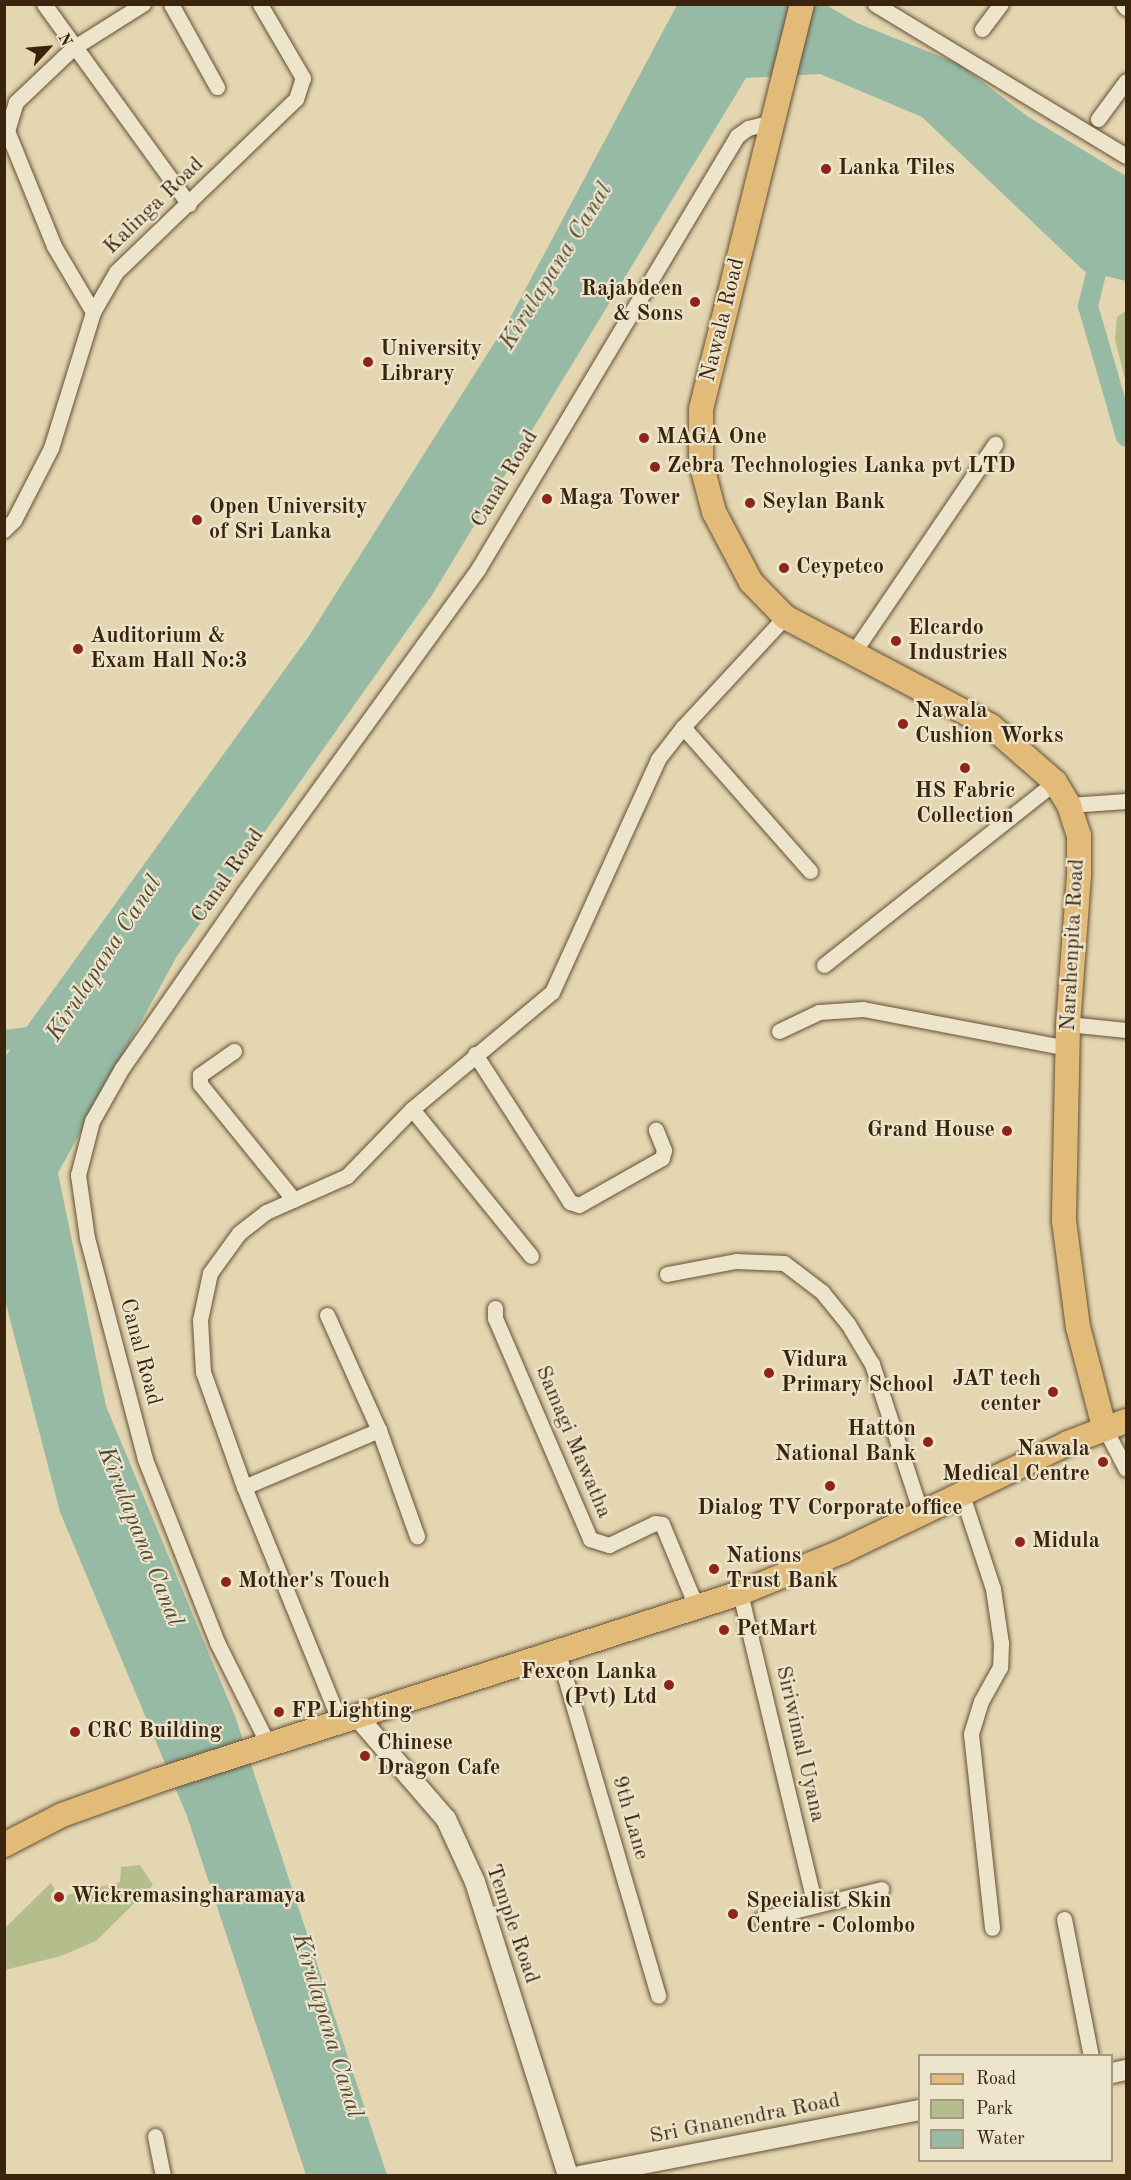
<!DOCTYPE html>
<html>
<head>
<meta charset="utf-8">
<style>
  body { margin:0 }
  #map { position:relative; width:1131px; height:2180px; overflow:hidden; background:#e4d6b0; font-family:"Old Standard TT",serif }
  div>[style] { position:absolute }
  .green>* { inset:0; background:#b3be8c }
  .water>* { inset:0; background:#97baa5 }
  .canal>* { height:20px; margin:-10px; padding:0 10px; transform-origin:10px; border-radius:10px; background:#97baa5 }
  .roads { filter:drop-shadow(0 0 2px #655036) drop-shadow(0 0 2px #655036) }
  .minor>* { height:15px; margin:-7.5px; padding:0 7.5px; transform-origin:7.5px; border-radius:7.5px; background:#ede4cc }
  .tertiary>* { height:20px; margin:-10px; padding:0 10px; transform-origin:10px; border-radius:10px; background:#ede4cc }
  .primary>* { height:24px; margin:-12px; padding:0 12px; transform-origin:12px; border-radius:12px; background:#e2bb78 }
  .dots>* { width:16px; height:16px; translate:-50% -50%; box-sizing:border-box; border:3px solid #ede4cc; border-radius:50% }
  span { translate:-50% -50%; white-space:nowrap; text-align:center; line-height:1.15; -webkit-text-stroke:4.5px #ede4cc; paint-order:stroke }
  .poi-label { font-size:22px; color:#3b240d; font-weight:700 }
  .left { translate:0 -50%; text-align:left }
  .right { translate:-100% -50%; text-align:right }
  .street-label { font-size:22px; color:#3b240d }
  .water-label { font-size:24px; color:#524a33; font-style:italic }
  .frame { position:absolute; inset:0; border:6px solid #3b240d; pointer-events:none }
  .legend { position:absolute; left:918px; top:2054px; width:195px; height:108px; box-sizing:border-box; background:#ede4cc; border:2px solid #a69780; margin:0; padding:8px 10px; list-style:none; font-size:18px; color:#3b240d }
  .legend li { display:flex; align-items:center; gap:12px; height:30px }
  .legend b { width:30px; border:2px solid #a69780 }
  .north { position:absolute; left:18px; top:18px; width:60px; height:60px; -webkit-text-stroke:4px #ede4cc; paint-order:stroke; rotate:64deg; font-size:16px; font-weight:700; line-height:24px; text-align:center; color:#3b240d }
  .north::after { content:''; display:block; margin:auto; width:21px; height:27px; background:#3b240d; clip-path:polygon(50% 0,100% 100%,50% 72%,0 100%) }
</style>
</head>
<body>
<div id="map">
  <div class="green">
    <i style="clip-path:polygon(1126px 311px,1126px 383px,1115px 339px,1117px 317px)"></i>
    <i style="clip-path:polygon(140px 1865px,153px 1885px,96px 1941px,61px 1956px,5px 1970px,5px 1928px,51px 1883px,59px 1897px,120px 1882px,121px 1867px)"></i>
  </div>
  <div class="water">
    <i style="clip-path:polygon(677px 5px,826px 5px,857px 23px,959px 64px,1027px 116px,1126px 176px,1126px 281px,1084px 271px,922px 117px,820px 74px,746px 78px,432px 595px,177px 956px,58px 1173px,106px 1406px,235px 1716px,387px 2175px,306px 2175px,187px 1816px,60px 1512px,5px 1300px,4px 1058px,309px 636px,510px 318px)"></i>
  </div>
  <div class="canal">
    <i style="left:1102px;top:249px;width:59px;rotate:103.8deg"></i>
    <i style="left:1088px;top:306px;width:136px;rotate:73.8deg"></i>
    <i style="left:4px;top:1040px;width:39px;rotate:-7deg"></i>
  </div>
  <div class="roads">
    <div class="minor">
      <i style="left:44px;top:4px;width:247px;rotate:54.1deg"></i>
      <i style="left:171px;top:4px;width:95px;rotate:61deg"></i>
      <i style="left:875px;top:4px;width:293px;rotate:31.2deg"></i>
      <i style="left:1123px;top:4px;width:5px;rotate:53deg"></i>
      <i style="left:982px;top:29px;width:31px;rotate:-53deg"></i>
      <i style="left:1098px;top:119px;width:47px;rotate:-53.6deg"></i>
      <i style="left:93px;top:312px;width:77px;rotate:-120.6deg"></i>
      <i style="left:54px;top:246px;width:124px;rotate:-112.2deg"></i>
      <i style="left:7px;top:131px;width:30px;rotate:-73deg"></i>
      <i style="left:16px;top:102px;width:79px;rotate:-43.5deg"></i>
      <i style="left:73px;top:48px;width:83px;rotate:-32.2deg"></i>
      <i style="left:4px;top:530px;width:14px;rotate:-45deg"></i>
      <i style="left:14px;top:520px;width:81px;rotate:-62.8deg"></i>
      <i style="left:51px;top:448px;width:142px;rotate:-72.8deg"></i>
      <i style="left:93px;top:312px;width:46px;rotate:-60.1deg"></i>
      <i style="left:116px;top:272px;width:250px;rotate:-43.9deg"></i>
      <i style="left:296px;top:99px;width:22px;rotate:-72deg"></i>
      <i style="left:303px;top:78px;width:86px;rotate:-120.2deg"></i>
      <i style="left:853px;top:653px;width:253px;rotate:-55.8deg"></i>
      <i style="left:683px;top:727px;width:192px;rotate:48.6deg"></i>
      <i style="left:1069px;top:805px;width:57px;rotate:-4deg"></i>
      <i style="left:824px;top:965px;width:295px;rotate:-38.4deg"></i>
      <i style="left:1068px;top:1024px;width:58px;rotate:5.9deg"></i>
      <i style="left:779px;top:1031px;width:44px;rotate:-25.4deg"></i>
      <i style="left:819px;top:1012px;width:44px;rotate:-3.9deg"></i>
      <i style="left:863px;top:1009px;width:209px;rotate:10.8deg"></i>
      <i style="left:234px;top:1051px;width:42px;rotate:144.8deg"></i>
      <i style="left:200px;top:1075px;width:9px;rotate:90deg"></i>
      <i style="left:200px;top:1084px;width:149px;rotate:51deg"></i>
      <i style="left:475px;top:1054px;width:176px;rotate:57.3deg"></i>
      <i style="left:570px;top:1202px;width:9px;rotate:18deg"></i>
      <i style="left:579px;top:1205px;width:95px;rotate:-29.5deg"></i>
      <i style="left:662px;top:1158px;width:8px;rotate:-76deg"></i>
      <i style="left:664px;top:1150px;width:22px;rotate:-112deg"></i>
      <i style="left:412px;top:1109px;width:189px;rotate:51deg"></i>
      <i style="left:667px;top:1274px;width:70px;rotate:-10.7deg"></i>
      <i style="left:736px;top:1261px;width:48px;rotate:2.4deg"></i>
      <i style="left:784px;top:1263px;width:48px;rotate:37.3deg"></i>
      <i style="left:822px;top:1292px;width:41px;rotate:50.9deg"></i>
      <i style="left:848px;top:1324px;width:47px;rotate:59deg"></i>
      <i style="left:872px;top:1364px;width:157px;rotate:71.8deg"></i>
      <i style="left:495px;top:1308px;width:10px;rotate:90deg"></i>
      <i style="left:495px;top:1318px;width:241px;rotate:66.7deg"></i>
      <i style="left:590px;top:1539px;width:20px;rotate:18deg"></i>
      <i style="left:609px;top:1545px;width:51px;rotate:-25.6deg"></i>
      <i style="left:655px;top:1523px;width:7px;rotate:8deg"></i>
      <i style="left:662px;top:1524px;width:89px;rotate:67.5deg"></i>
      <i style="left:327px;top:1315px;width:126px;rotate:65.7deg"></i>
      <i style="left:379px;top:1430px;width:113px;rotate:70.3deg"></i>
      <i style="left:1104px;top:1427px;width:47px;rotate:62.4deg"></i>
      <i style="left:244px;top:1487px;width:147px;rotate:-22.9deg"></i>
      <i style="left:962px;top:1495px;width:99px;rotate:71.7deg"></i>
      <i style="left:993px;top:1589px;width:55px;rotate:81.6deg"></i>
      <i style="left:1001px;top:1643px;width:24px;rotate:92deg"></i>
      <i style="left:1000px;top:1667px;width:39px;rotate:119deg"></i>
      <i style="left:981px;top:1701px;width:34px;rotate:107deg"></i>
      <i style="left:971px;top:1734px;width:195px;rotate:83.8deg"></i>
      <i style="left:740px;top:1593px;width:321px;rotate:76.5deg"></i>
      <i style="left:558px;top:1653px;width:357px;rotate:73.7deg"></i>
      <i style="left:340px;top:1722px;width:254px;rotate:-112.2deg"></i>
      <i style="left:244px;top:1487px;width:122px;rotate:-109.6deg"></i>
      <i style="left:203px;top:1372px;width:52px;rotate:-93.3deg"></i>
      <i style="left:200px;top:1320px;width:48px;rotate:-78deg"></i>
      <i style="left:210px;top:1273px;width:49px;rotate:-54.1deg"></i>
      <i style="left:239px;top:1233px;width:34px;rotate:-38deg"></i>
      <i style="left:266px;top:1212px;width:89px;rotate:-24deg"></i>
      <i style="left:347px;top:1176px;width:93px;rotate:-45.9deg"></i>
      <i style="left:412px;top:1109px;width:182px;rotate:-39.9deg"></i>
      <i style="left:552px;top:992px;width:256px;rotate:-65.5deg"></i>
      <i style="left:658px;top:759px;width:41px;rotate:-52deg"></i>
      <i style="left:683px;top:727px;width:150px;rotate:-47.2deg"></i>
      <i style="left:268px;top:1744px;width:114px;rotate:-116.6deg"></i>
      <i style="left:217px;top:1642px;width:197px;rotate:-111.5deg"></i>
      <i style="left:145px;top:1459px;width:228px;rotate:-104.7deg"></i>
      <i style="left:87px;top:1238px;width:64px;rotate:-98.1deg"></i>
      <i style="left:78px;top:1175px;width:56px;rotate:-75.5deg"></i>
      <i style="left:92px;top:1121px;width:61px;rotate:-60.5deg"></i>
      <i style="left:122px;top:1068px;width:216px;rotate:-55.2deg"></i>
      <i style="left:245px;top:891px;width:397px;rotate:-54.1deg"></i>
      <i style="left:478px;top:569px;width:505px;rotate:-59.11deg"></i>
      <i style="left:737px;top:136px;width:14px;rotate:-36deg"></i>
      <i style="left:748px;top:128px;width:25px;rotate:-14deg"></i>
      <i style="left:761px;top:1919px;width:124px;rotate:-14deg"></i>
      <i style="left:1064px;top:1919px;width:140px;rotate:78.9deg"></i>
      <i style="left:155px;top:2136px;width:41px;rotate:78.7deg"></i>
    </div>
    <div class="tertiary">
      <i style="left:357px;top:1716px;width:136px;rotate:49.2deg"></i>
      <i style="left:446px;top:1819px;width:69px;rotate:65.3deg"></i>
      <i style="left:475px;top:1882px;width:308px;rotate:72.4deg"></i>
      <i style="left:1112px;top:2073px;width:14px;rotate:-12deg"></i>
      <i style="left:580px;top:2176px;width:346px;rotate:-11deg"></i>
    </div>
    <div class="primary">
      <i style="left:802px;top:4px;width:418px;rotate:104deg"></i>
      <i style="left:701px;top:410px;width:53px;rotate:90deg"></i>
      <i style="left:701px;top:463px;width:51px;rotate:75.1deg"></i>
      <i style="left:714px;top:512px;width:79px;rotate:62.1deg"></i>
      <i style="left:751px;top:582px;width:49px;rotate:45.8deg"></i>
      <i style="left:785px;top:617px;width:233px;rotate:27.9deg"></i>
      <i style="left:991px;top:726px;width:85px;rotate:41.2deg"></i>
      <i style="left:1055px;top:782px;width:27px;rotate:59deg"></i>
      <i style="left:1069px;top:805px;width:32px;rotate:72deg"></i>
      <i style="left:1079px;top:835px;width:40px;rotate:90deg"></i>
      <i style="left:1079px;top:875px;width:149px;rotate:94.2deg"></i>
      <i style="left:1068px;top:1024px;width:197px;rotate:91.2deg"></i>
      <i style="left:1064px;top:1221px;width:107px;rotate:82.5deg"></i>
      <i style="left:1078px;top:1327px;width:103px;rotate:75.4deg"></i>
      <i style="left:4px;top:1845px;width:65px;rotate:-27.3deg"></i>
      <i style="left:62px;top:1815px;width:103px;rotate:-19.8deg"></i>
      <i style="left:159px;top:1780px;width:610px;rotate:-17.84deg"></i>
      <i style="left:740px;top:1593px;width:111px;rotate:-22.2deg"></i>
      <i style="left:843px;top:1551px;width:250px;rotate:-25.6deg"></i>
      <i style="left:1068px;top:1443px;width:62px;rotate:-20.8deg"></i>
    </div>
  </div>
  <div class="dots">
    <i style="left:826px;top:169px;background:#8f2418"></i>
    <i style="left:695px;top:302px;background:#8f2418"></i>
    <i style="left:368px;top:362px;background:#8f2418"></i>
    <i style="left:644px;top:438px;background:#8f2418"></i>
    <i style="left:655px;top:467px;background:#8f2418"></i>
    <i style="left:547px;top:499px;background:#8f2418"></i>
    <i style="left:750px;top:503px;background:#8f2418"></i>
    <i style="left:197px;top:520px;background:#8f2418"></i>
    <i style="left:784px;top:568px;background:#8f2418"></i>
    <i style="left:896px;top:641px;background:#8f2418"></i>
    <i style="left:78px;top:649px;background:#8f2418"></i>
    <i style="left:903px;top:724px;background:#8f2418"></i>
    <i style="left:965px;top:768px;background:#8f2418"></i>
    <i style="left:1007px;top:1131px;background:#8f2418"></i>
    <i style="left:769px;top:1373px;background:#8f2418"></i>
    <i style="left:1053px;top:1392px;background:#8f2418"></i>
    <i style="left:928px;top:1442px;background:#8f2418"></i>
    <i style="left:1103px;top:1462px;background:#8f2418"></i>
    <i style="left:830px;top:1486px;background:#8f2418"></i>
    <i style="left:1020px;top:1542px;background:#8f2418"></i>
    <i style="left:714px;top:1569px;background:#8f2418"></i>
    <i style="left:226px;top:1582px;background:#8f2418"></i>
    <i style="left:724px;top:1630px;background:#8f2418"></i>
    <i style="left:669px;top:1685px;background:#8f2418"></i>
    <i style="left:279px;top:1712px;background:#8f2418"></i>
    <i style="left:75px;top:1732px;background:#8f2418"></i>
    <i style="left:365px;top:1756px;background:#8f2418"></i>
    <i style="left:59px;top:1897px;background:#8f2418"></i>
    <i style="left:733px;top:1914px;background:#8f2418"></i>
  </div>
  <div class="poi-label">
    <span class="left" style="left:838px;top:169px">Lanka Tiles</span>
    <span class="right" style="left:683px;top:302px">Rajabdeen<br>&amp; Sons</span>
    <span class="left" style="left:380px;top:362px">University<br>Library</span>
    <span class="left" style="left:656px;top:438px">MAGA One</span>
    <span class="left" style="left:667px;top:467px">Zebra Technologies Lanka pvt LTD</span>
    <span class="left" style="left:559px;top:499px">Maga Tower</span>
    <span class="left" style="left:762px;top:503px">Seylan Bank</span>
    <span class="left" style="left:209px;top:520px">Open University<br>of Sri Lanka</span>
    <span class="left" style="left:796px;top:568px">Ceypetco</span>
    <span class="left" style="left:908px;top:641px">Elcardo<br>Industries</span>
    <span class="left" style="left:90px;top:649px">Auditorium &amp;<br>Exam Hall No:3</span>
    <span class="left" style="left:915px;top:724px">Nawala<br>Cushion Works</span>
    <span style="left:965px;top:804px">HS Fabric<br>Collection</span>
    <span class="right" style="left:995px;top:1131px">Grand House</span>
    <span class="left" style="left:781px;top:1373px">Vidura<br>Primary School</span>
    <span class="right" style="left:1041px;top:1392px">JAT tech<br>center</span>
    <span class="right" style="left:916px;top:1442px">Hatton<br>National Bank</span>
    <span class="right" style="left:1090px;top:1462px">Nawala<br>Medical Centre</span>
    <span style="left:830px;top:1509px">Dialog TV Corporate office</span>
    <span class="left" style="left:1032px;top:1542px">Midula</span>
    <span class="left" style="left:726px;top:1569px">Nations<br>Trust Bank</span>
    <span class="left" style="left:238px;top:1582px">Mother's Touch</span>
    <span class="left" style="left:736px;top:1630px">PetMart</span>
    <span class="right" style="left:657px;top:1685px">Fexcon Lanka<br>(Pvt) Ltd</span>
    <span class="left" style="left:291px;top:1712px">FP Lighting</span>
    <span class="left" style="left:87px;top:1732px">CRC Building</span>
    <span class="left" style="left:377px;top:1756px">Chinese<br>Dragon Cafe</span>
    <span class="left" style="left:71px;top:1897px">Wickremasingharamaya</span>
    <span class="left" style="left:746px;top:1914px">Specialist Skin<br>Centre - Colombo</span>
  </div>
  <div class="street-label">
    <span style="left:154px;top:206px;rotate:-44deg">Kalinga Road</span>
    <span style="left:723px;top:320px;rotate:-76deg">Nawala Road</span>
    <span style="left:505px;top:479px;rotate:-59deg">Canal Road</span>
    <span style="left:228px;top:876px;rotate:-55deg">Canal Road</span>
    <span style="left:1073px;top:945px;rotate:-87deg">Narahenpita Road</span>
    <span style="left:140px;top:1352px;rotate:75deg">Canal Road</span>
    <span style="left:573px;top:1442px;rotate:67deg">Samagi Mawatha</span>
    <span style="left:800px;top:1744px;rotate:77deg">Siriwimal Uyana</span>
    <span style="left:630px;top:1818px;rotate:74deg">9th Lane</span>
    <span style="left:512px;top:1924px;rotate:71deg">Temple Road</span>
    <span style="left:745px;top:2119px;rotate:-11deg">Sri Gnanendra Road</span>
  </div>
  <div class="water-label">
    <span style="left:557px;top:267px;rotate:-58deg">Kirulapana Canal</span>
    <span style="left:105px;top:959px;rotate:-57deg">Kirulapana Canal</span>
    <span style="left:139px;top:1537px;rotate:68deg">Kirulapana Canal</span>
    <span style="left:326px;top:2026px;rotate:73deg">Kirulapana Canal</span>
  </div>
  <div class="frame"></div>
  <ul class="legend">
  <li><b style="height:8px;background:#e2bb78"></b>Road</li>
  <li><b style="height:16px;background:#b3be8c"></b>Park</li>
  <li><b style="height:16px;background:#97baa5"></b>Water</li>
  </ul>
  <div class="north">N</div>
</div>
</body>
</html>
